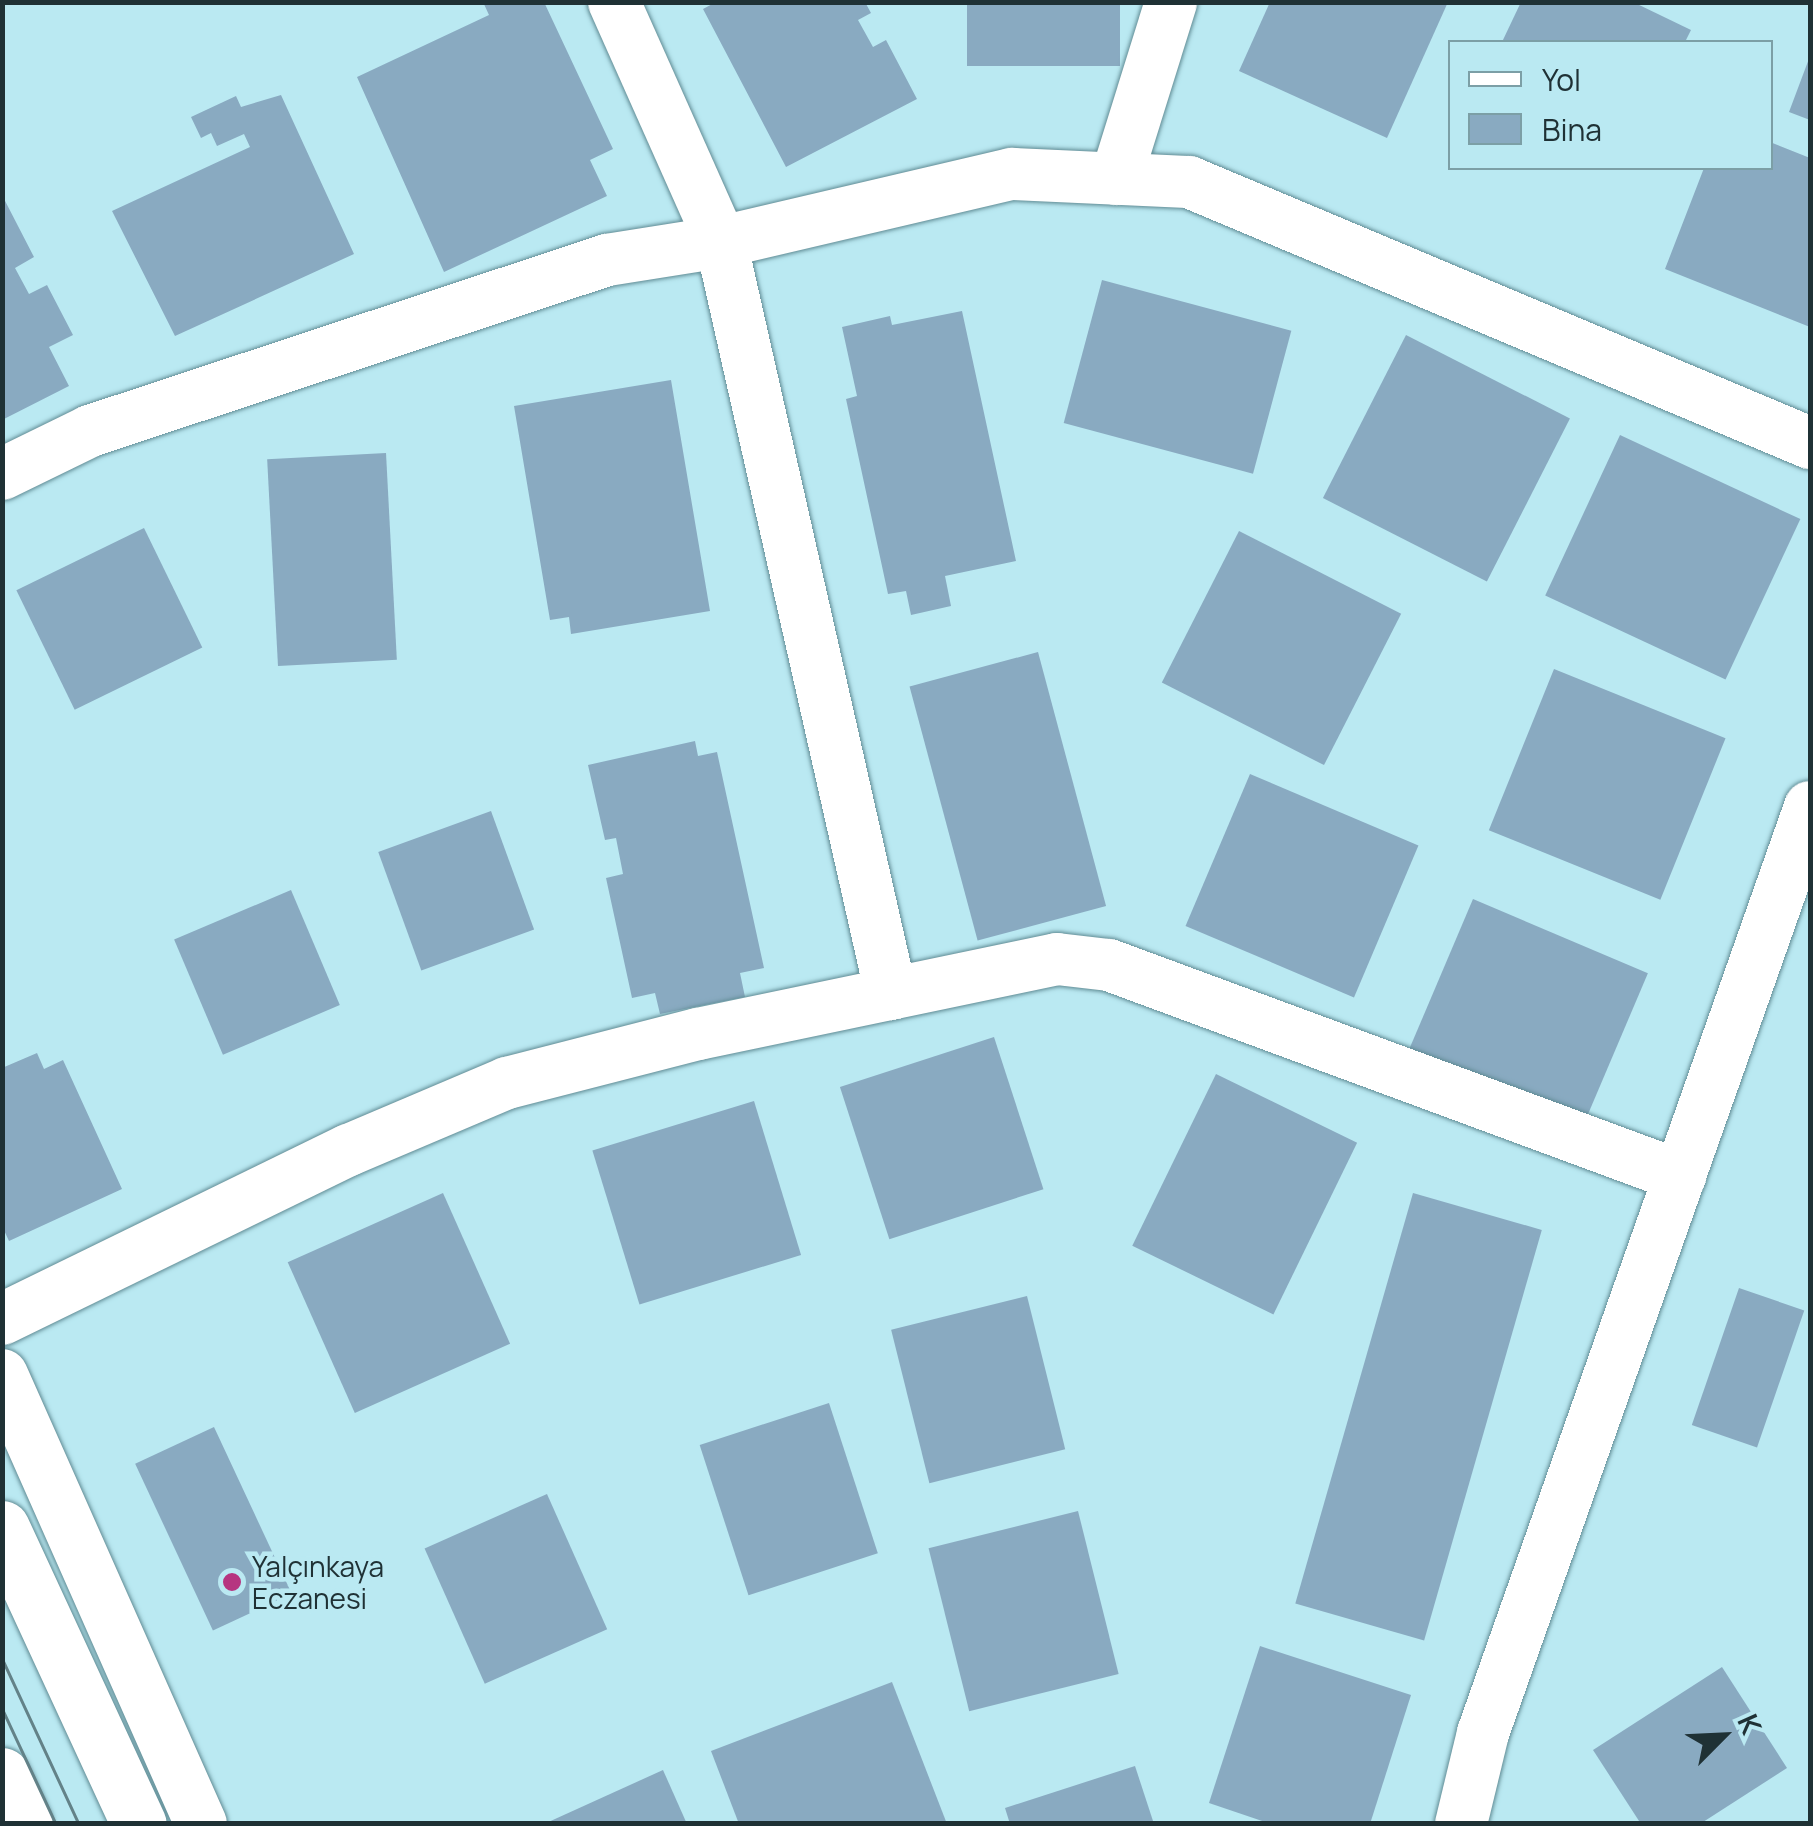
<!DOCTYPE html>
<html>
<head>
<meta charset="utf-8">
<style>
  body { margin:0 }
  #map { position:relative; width:1813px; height:1826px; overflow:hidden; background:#bae9f2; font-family:Manrope,sans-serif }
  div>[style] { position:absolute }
  .building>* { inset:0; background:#89aac1; transform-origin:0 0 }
  .roads { filter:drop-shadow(0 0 2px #608b94) drop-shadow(0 0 2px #608b94) }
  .minor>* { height:52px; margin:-26px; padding:0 26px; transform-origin:26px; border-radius:26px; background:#fff }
  .major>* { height:55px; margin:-27.5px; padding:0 27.5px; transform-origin:27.5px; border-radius:27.5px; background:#fff }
  .tram>* { height:2.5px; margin:-1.25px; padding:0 1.25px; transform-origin:1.25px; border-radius:1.25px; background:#638288 }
  .dots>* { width:28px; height:28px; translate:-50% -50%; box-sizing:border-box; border:5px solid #bae9f2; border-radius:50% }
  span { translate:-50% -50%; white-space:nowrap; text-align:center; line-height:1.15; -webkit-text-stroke:9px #bae9f2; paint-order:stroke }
  .poi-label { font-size:28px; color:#1f3135 }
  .left { translate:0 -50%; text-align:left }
  .frame { position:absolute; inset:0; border:5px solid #1f3135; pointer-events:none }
  .legend { position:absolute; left:1448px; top:40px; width:325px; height:130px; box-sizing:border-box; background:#bae9f2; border:2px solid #7c9fa6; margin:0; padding:12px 18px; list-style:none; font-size:30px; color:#1f3135 }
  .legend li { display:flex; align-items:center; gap:20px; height:50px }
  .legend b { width:50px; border:2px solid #7c9fa6 }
  .north { position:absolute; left:1673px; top:1686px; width:100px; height:100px; -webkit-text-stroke:8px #bae9f2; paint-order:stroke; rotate:66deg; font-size:28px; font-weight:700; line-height:40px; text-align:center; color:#1f3135 }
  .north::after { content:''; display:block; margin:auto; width:35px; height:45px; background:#1f3135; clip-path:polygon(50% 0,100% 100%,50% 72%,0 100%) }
</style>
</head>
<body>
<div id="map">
  <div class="building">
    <i style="clip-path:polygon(483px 2px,544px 2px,613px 149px,590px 160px,607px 196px,444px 272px,357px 77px,489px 15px)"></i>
    <i style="clip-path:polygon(716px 2px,865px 2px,871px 13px,858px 20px,873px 47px,886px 40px,917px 99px,786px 167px,703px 9px)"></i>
    <i style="left:967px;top:2px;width:153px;height:64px"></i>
    <i style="clip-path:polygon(1270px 2px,1448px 2px,1387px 138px,1239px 71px)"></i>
    <i style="clip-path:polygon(1521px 2px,1633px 2px,1691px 30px,1685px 42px,1502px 42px)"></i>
    <i style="clip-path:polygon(1810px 56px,1810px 120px,1789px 112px)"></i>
    <i style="clip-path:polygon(281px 95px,354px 254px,175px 336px,112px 211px,250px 147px,244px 134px,217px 146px,211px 133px,201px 138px,191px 117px,236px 96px,241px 107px)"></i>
    <i style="clip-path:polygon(1770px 142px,1810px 158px,1810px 327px,1665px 269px,1704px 168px,1770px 168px)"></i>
    <i style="clip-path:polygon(2px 195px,34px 257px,15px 268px,29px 294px,47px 285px,73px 335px,49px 347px,69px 386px,2px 420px)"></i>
    <i style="left:1102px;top:280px;width:196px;height:148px;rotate:15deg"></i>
    <i style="clip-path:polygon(962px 311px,1016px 561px,945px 576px,951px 606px,911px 615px,906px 591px,888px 594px,846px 399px,857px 396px,842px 327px,890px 316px,892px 325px)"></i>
    <i style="left:1406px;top:335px;width:184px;height:183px;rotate:27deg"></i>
    <i style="clip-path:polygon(671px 380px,710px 611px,571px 634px,569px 617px,550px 620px,514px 406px)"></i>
    <i style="left:1620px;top:435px;width:199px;height:177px;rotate:25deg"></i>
    <i style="left:386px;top:453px;width:207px;height:119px;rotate:87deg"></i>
    <i style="left:144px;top:528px;width:133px;height:142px;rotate:64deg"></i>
    <i style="left:1239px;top:531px;width:182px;height:170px;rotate:27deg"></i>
    <i style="left:1038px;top:652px;width:263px;height:133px;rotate:75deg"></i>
    <i style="left:1554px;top:669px;width:185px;height:174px;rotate:22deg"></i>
    <i style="clip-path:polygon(695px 741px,698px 756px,717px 752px,764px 968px,740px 973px,745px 997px,660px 1014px,655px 993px,632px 998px,606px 878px,623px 874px,616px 838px,605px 840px,588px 765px)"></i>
    <i style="left:1250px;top:774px;width:183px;height:165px;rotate:23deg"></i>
    <i style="left:491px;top:811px;width:126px;height:120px;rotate:70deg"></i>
    <i style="left:291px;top:890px;width:125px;height:127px;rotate:67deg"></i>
    <i style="left:1473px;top:899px;width:190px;height:162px;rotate:23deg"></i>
    <i style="left:994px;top:1037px;width:160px;height:162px;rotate:72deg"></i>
    <i style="clip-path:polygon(37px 1053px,44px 1069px,63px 1060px,122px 1189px,9px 1241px,2px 1226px,2px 1068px)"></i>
    <i style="left:1216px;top:1074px;width:157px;height:191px;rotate:26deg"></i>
    <i style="left:754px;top:1101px;width:161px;height:169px;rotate:73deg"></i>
    <i style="left:443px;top:1193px;width:165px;height:170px;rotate:66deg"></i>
    <i style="left:1413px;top:1193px;width:134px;height:427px;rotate:16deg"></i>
    <i style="left:1739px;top:1288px;width:69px;height:145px;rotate:19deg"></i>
    <i style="left:1027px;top:1296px;width:158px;height:140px;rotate:76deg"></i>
    <i style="left:829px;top:1403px;width:158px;height:136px;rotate:72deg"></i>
    <i style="left:214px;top:1427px;width:184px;height:87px;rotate:65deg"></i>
    <i style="left:547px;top:1494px;width:148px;height:134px;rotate:66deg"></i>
    <i style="left:1078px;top:1511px;width:168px;height:154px;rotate:76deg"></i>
    <i style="clip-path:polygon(1260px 1646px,1411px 1695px,1370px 1824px,1271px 1824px,1209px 1803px)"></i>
    <i style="clip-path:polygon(1722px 1667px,1787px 1768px,1700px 1824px,1641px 1824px,1593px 1750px)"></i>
    <i style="clip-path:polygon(892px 1682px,947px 1824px,739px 1824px,711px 1751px)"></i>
    <i style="clip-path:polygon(1135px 1766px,1154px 1824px,1010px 1824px,1005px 1808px)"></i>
    <i style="clip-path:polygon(663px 1770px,687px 1824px,544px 1824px)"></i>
  </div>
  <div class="roads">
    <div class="minor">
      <i style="left:614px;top:2px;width:263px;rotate:66deg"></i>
      <i style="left:721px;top:242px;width:771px;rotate:77.26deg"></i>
      <i style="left:1116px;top:179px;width:185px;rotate:-72.7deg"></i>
      <i style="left:2px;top:474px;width:98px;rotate:-26deg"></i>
      <i style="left:90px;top:431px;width:545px;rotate:-18.3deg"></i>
      <i style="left:607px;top:260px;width:115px;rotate:-9deg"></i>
      <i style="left:721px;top:242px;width:299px;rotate:-13.2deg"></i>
      <i style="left:1012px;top:174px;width:177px;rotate:2.6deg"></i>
      <i style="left:1189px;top:182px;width:674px;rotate:22.8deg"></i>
      <i style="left:2px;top:1319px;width:386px;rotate:-26deg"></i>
      <i style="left:349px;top:1150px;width:172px;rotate:-23deg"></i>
      <i style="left:507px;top:1083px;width:197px;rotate:-14.4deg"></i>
      <i style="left:698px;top:1034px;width:367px;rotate:-11.8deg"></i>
      <i style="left:1057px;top:959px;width:52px;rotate:6.6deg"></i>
      <i style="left:1109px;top:965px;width:609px;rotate:20.28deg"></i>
      <i style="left:2px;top:1375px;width:491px;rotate:66.1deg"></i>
      <i style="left:1461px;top:1824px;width:94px;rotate:-76.4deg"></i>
      <i style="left:1483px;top:1733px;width:982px;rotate:-70.55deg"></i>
    </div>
    <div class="major">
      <i style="left:2px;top:1528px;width:326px;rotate:65.2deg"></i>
      <i style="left:2px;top:1775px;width:54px;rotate:64.9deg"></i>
    </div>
  </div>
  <div class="tram">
    <i style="left:2px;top:1658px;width:183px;rotate:65.1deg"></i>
    <i style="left:2px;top:1708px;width:128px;rotate:65deg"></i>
  </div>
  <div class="dots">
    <i style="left:232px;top:1582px;background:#b63580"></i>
  </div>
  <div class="poi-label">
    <span class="left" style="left:252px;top:1582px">Yalçınkaya<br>Eczanesi</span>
  </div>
  <div class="frame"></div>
  <ul class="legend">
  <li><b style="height:12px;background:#fff"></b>Yol</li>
  <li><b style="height:28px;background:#89aac1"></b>Bina</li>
  </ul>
  <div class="north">K</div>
</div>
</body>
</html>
